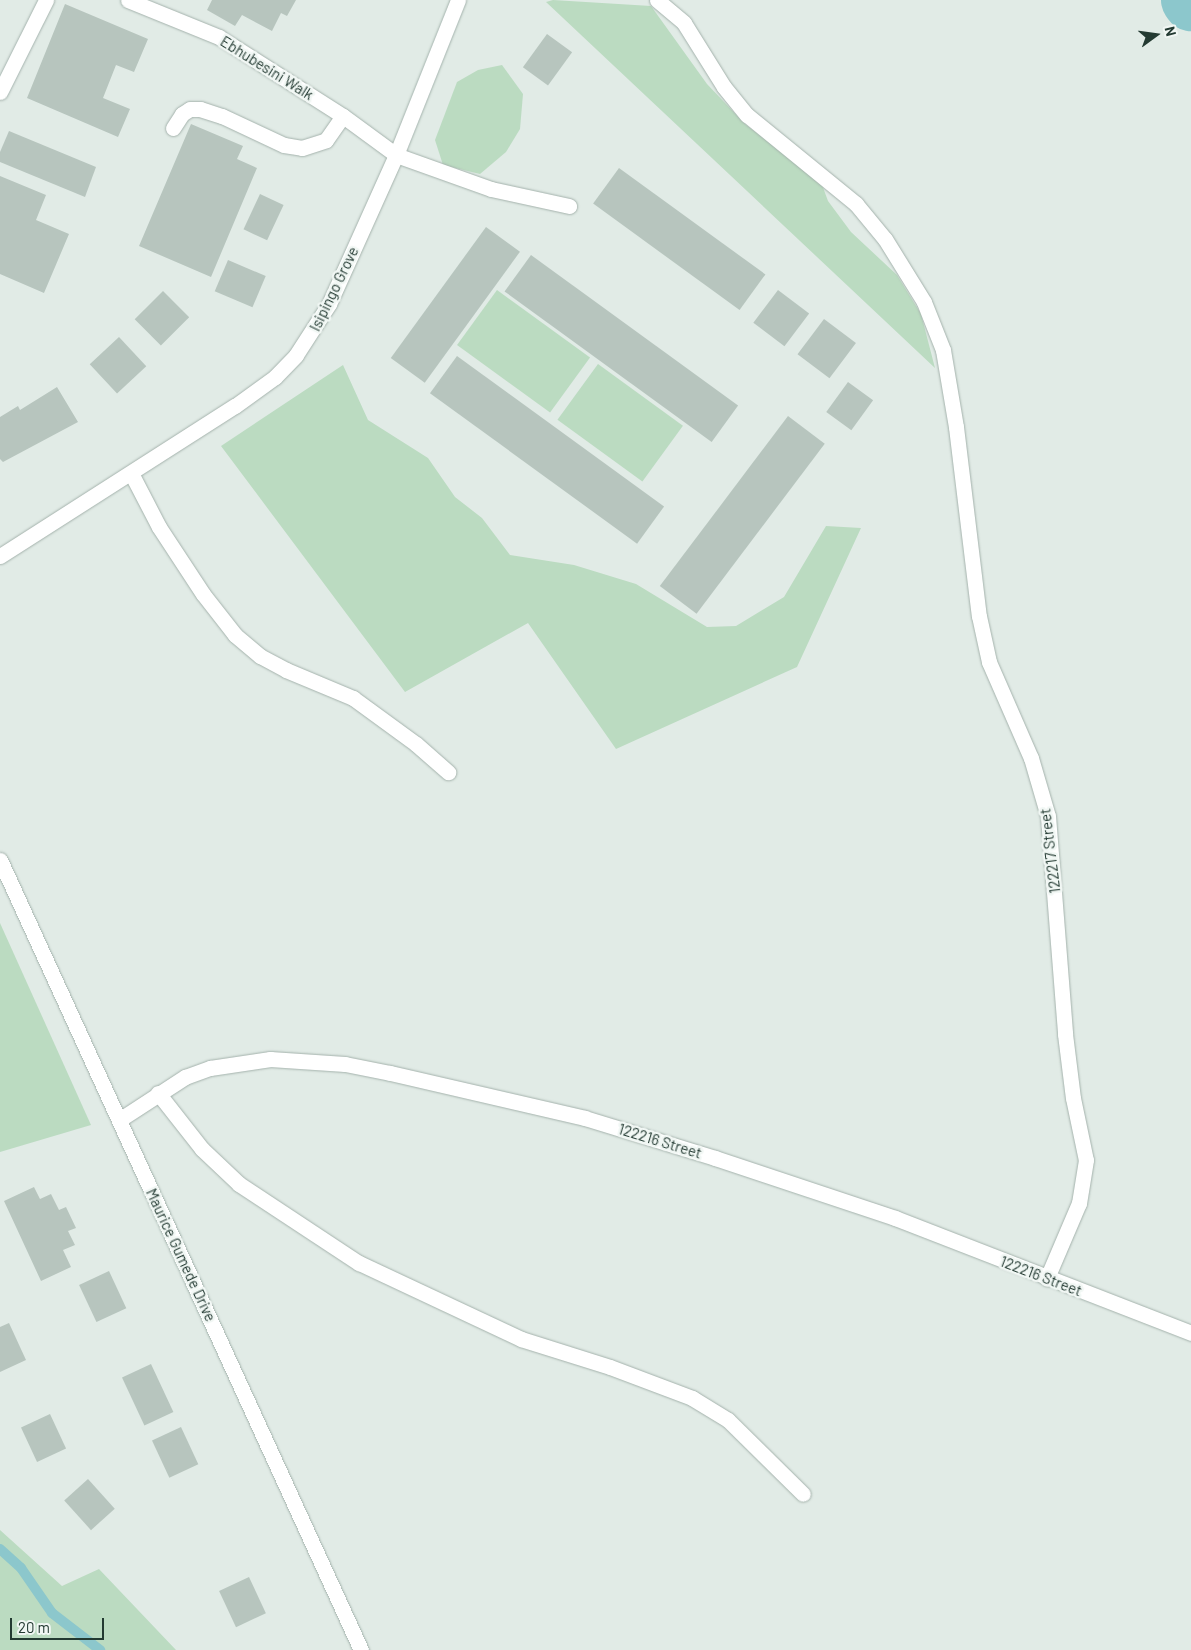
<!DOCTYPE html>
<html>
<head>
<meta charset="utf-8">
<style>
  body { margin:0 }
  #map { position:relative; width:1191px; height:1650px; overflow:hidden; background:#e1ebe6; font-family:Barlow,sans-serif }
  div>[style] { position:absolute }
  .green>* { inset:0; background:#bbdbc1; transform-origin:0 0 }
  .stream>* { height:10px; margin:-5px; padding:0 5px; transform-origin:5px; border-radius:5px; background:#8cc7cc }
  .river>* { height:56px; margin:-28px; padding:0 28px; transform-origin:28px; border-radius:28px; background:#8cc7cc }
  .building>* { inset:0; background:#b7c5be; transform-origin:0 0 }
  .roads { filter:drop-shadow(0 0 1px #a4b2ac) drop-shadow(0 0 1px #a4b2ac) }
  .lane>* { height:15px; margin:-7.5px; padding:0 7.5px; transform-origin:7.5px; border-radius:7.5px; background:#fff }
  .street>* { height:15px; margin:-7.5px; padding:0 7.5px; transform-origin:7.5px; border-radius:7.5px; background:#fff }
  .secondary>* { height:15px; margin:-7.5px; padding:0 7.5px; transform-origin:7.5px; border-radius:7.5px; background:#fff }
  span { translate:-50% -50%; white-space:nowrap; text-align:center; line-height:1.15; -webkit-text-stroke:5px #f1f7f4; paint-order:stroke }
  .street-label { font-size:15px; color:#233a32 }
  .north { position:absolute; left:1131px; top:10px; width:50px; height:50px; -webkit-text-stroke:4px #f1f7f4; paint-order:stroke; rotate:76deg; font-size:14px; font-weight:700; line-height:20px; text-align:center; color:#233a32 }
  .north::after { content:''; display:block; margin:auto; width:18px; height:22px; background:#233a32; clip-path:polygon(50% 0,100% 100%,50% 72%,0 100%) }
  .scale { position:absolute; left:10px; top:1618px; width:94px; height:22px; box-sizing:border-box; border:2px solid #233a32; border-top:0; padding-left:6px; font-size:15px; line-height:18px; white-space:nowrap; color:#233a32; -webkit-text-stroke:4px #f1f7f4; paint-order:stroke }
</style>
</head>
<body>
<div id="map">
  <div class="green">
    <i style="clip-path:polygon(553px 0,651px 6px,707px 84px,745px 124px,821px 182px,828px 201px,851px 232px,897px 275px,921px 314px,935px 368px,546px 2px)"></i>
    <i style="clip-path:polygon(502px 65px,523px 94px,520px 129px,506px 152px,480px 174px,443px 165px,435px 140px,457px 82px,478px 70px)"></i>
    <i style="left:497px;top:290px;width:115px;height:68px;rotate:36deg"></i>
    <i style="left:598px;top:364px;width:105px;height:69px;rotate:36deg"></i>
    <i style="clip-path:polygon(343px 365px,368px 420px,428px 458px,455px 497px,482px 518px,510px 555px,574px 565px,636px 584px,707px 627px,736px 626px,784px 597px,826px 526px,861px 528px,797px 667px,616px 749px,528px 623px,405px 692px,221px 446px)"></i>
    <i style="clip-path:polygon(0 923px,91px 1125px,0 1152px)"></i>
    <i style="clip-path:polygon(0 1530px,62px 1586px,99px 1569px,176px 1650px,0 1650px)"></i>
  </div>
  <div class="stream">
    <i style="left:0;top:1549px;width:28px;rotate:42deg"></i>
    <i style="left:21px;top:1568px;width:55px;rotate:55.4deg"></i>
    <i style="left:52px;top:1613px;width:61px;rotate:37.6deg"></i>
  </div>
  <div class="river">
    <i style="left:1189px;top:0;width:4px;rotate:56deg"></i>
  </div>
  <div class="building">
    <i style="clip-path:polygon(212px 0,296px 0,287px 16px,281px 13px,272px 31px,242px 15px,235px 26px,207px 10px)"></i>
    <i style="clip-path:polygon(65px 4px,148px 39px,134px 72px,116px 65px,103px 98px,130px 109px,118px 137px,27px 98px)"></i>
    <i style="left:547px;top:34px;width:31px;height:41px;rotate:36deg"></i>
    <i style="clip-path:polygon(191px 124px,243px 146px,237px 159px,257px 168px,211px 277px,139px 246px)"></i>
    <i style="clip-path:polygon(9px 131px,96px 167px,85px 197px,0 162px,0 152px)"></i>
    <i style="left:619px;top:168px;width:181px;height:44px;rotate:36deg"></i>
    <i style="clip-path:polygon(0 176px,46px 195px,36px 220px,69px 234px,44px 293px,0 274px)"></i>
    <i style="left:260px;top:194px;width:26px;height:39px;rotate:25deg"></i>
    <i style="left:486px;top:227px;width:42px;height:162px;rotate:36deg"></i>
    <i style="left:531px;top:255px;width:256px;height:45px;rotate:36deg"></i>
    <i style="left:228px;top:260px;width:41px;height:34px;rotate:23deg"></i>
    <i style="left:778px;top:290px;width:39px;height:41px;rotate:37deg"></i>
    <i style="left:163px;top:291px;width:37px;height:40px;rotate:45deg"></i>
    <i style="left:824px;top:319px;width:40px;height:44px;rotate:37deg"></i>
    <i style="left:119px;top:337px;width:40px;height:40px;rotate:47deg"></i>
    <i style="left:457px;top:356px;width:256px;height:46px;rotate:36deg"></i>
    <i style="left:848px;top:382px;width:31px;height:37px;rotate:36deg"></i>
    <i style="clip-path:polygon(57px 387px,78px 422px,3px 462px,0 459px,0 417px,18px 406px,20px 410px)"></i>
    <i style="left:788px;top:416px;width:46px;height:213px;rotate:37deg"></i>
    <i style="clip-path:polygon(34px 1187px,40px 1199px,51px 1194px,59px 1210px,66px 1207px,76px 1228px,68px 1231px,75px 1245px,63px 1250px,71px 1267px,41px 1281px,4px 1201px)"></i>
    <i style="left:109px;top:1271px;width:41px;height:33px;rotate:65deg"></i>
    <i style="clip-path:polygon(9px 1323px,26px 1360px,0 1372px,0 1327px)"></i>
    <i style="left:151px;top:1364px;width:53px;height:32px;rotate:65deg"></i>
    <i style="left:50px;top:1414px;width:38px;height:32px;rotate:65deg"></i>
    <i style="left:181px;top:1427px;width:41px;height:32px;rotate:65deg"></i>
    <i style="left:88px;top:1479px;width:40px;height:32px;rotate:48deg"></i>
    <i style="left:249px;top:1577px;width:40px;height:33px;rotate:65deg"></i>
  </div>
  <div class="roads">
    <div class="lane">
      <i style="left:173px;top:128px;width:17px;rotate:-57deg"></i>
      <i style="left:182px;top:114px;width:9px;rotate:-32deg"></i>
      <i style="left:190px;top:109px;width:10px"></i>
      <i style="left:200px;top:109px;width:23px;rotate:18deg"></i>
      <i style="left:222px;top:116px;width:68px;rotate:25.1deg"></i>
      <i style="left:284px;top:145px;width:18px;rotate:9deg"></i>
      <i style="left:302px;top:148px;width:25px;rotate:-18deg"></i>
      <i style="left:326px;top:140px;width:29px;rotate:-55deg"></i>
      <i style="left:396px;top:155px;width:101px;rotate:19.7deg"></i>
      <i style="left:491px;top:189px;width:80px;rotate:12.3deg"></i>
    </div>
    <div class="street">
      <i style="left:128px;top:0;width:98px;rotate:22.1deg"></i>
      <i style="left:219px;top:37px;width:147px;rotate:32.5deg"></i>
      <i style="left:343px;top:116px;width:66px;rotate:36.3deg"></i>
      <i style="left:657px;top:0;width:35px;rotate:40deg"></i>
      <i style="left:684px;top:23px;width:75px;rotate:58deg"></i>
      <i style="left:724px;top:87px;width:36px;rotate:51deg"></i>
      <i style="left:747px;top:115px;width:141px;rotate:39.2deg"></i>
      <i style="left:856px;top:204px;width:45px;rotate:50.4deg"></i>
      <i style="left:885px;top:239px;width:74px;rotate:58.2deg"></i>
      <i style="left:924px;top:302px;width:52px;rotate:68.4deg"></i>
      <i style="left:943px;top:350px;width:78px;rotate:80.4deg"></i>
      <i style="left:956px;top:427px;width:190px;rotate:83.1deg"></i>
      <i style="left:979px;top:616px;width:47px;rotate:77.7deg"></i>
      <i style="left:989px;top:662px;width:105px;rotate:66.4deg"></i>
      <i style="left:1031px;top:758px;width:60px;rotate:73.7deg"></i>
      <i style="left:1048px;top:816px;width:219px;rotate:85.5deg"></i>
      <i style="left:1065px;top:1034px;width:64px;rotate:82.9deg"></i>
      <i style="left:1073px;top:1098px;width:63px;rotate:78.2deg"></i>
      <i style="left:1086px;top:1160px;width:44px;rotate:99.2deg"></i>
      <i style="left:1079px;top:1203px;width:82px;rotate:113.1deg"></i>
      <i style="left:0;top:92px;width:103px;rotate:-63.4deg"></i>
      <i style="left:131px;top:473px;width:61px;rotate:62.6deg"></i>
      <i style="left:159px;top:527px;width:80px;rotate:56.7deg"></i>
      <i style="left:203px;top:594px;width:52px;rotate:52deg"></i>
      <i style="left:235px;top:635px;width:33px;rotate:40deg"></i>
      <i style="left:260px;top:656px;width:30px;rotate:28deg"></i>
      <i style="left:286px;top:670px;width:73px;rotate:22.7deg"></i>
      <i style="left:353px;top:698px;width:78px;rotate:36.1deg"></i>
      <i style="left:416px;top:744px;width:43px;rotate:41.2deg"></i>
      <i style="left:0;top:556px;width:279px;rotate:-32.6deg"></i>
      <i style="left:235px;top:406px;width:49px;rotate:-35.9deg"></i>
      <i style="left:275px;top:377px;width:30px;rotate:-46deg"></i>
      <i style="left:296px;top:355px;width:61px;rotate:-57.1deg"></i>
      <i style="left:329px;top:304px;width:163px;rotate:-65.8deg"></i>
      <i style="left:396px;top:155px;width:167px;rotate:-68.2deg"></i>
      <i style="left:158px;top:1093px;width:71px;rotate:51.8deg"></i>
      <i style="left:202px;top:1149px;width:51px;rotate:43.4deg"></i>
      <i style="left:239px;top:1184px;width:144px;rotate:33.4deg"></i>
      <i style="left:359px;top:1263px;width:179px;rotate:25.1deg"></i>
      <i style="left:521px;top:1339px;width:93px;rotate:17.5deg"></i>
      <i style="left:610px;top:1367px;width:88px;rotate:20.7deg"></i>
      <i style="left:692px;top:1398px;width:42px;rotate:31.4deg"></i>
      <i style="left:728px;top:1420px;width:105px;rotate:44.6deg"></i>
      <i style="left:119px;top:1120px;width:79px;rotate:-33.1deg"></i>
      <i style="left:185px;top:1077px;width:27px;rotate:-20deg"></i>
      <i style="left:210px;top:1068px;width:61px;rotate:-8.5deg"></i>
      <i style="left:270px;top:1059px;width:75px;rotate:3.8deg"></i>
      <i style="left:345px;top:1064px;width:46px;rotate:11.3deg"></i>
      <i style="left:390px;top:1073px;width:200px;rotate:13deg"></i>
      <i style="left:585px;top:1118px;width:136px;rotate:17.1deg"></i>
      <i style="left:715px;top:1158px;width:190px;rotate:18.4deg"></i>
      <i style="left:895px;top:1218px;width:318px;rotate:21.2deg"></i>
    </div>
    <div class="secondary">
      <i style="left:0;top:860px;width:869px;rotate:65.44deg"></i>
    </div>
  </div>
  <div class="street-label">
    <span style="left:267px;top:68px;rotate:32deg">Ebhubesini Walk</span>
    <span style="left:334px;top:289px;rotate:-64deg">Isipingo Grove</span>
    <span style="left:1050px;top:851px;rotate:-97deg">122217 Street</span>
    <span style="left:660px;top:1141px;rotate:17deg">122216 Street</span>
    <span style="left:181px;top:1255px;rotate:65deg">Maurice Gumede Drive</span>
    <span style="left:1041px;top:1276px;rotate:21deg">122216 Street</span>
  </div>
  <div class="north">N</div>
  <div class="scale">20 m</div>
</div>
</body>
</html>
